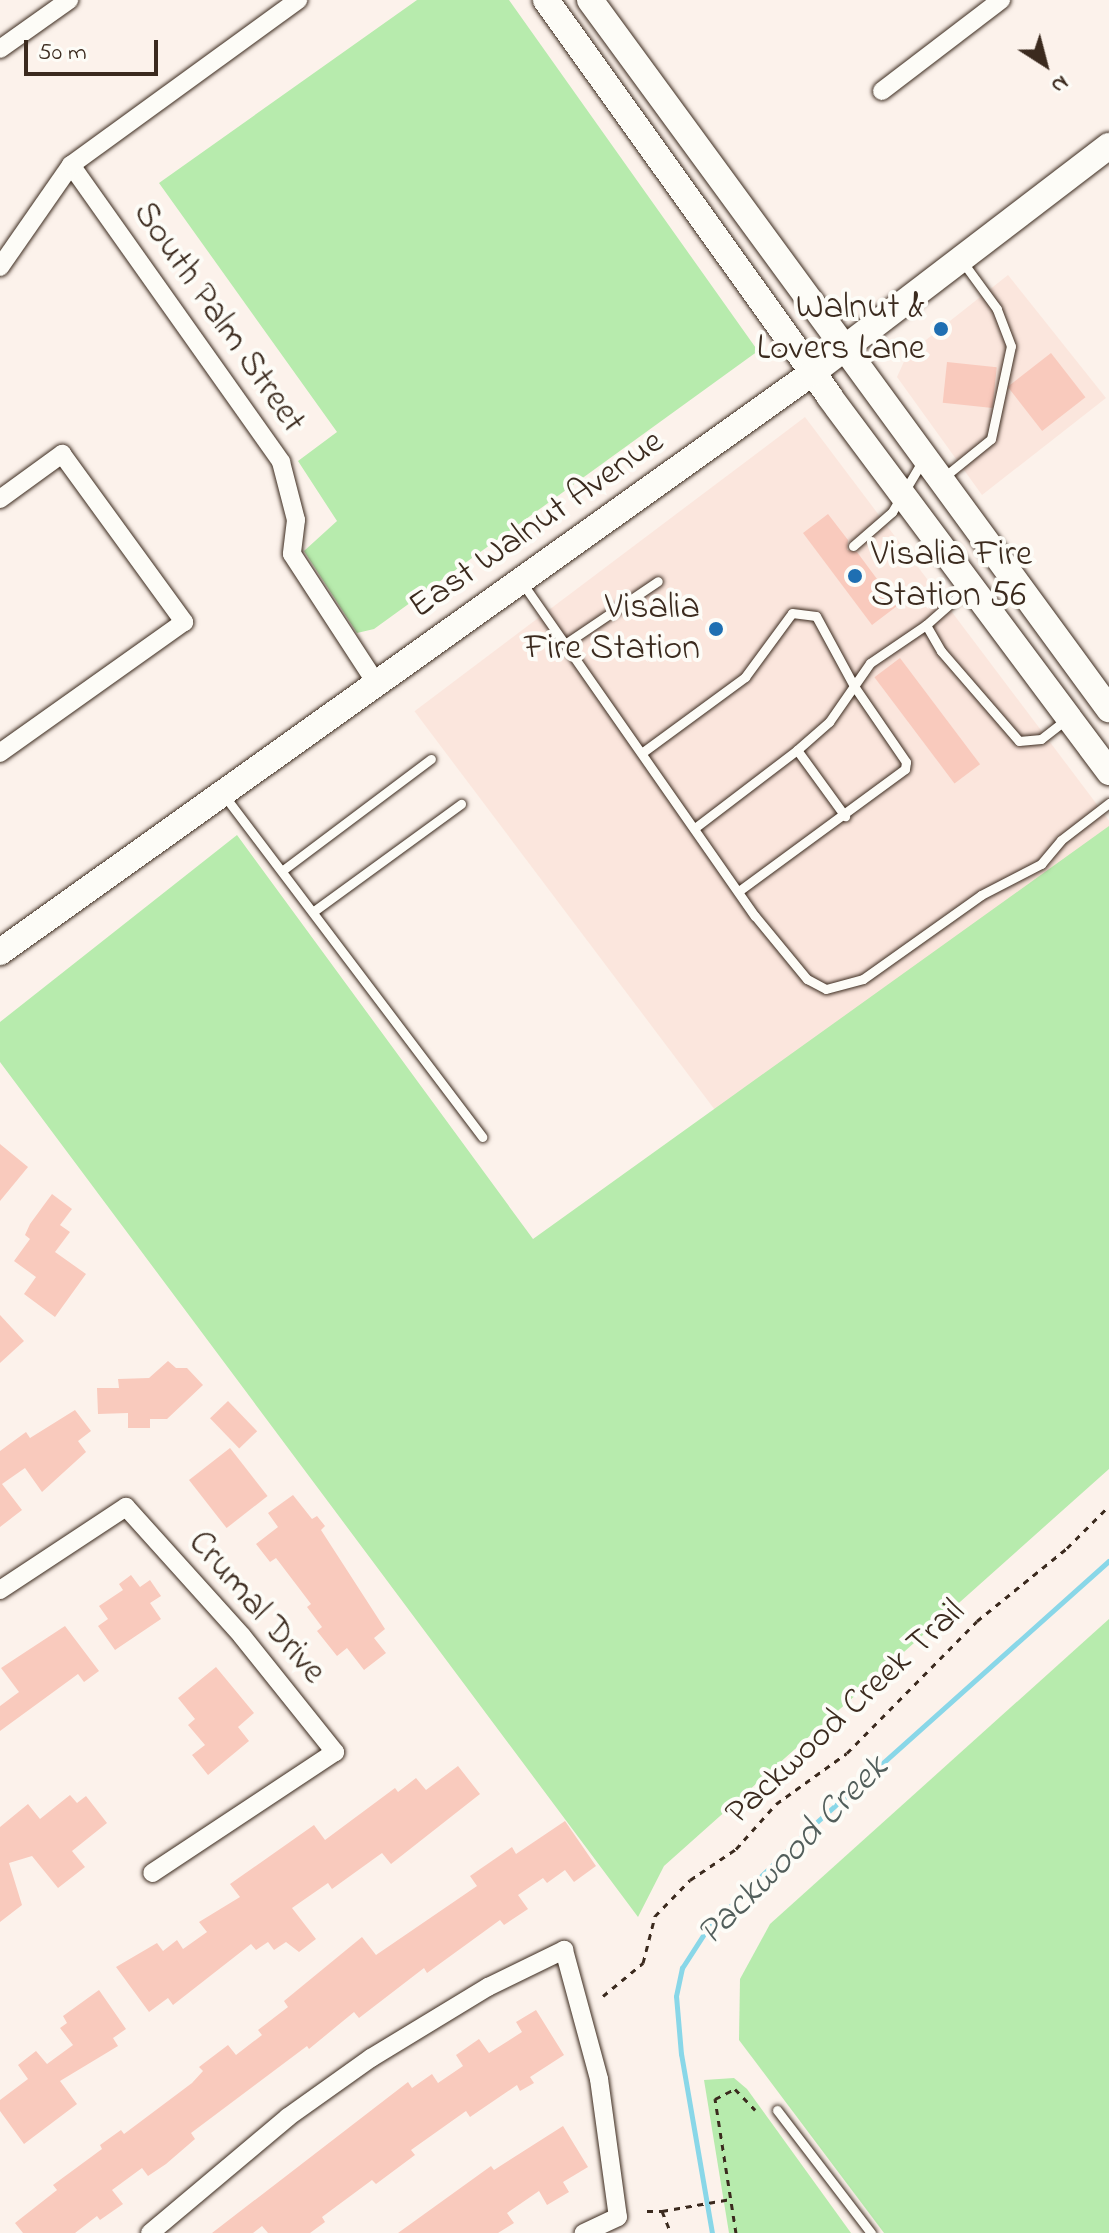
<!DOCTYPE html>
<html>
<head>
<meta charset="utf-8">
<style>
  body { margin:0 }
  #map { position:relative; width:1109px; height:2233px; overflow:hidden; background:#fcf2eb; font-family:"Indie Flower",sans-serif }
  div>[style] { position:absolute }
  .built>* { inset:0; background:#fbe6dd; transform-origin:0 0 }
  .green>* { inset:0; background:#b7ebad }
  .stream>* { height:5px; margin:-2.5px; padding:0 2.5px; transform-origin:2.5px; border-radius:2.5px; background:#89d7e8 }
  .building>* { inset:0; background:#f9cabd; transform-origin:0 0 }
  .path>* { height:3px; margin-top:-1.5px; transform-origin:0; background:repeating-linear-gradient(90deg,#3b2a1e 0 6px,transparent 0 12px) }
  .roads { filter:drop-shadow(0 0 2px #3b2a1e) drop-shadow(0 0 2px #3b2a1e) }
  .service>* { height:9px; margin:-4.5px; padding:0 4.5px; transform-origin:4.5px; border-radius:4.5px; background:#fdfcf7 }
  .minor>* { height:18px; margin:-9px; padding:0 9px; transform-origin:9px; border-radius:9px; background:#fdfcf7 }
  .secondary>* { height:26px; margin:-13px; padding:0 13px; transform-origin:13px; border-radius:13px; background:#fdfcf7 }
  .dots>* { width:22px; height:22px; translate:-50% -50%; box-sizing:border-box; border:4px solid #fdfcf7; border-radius:50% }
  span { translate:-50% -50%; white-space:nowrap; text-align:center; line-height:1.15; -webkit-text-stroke:8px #fdfcf7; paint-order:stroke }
  .poi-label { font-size:36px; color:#3b2a1e }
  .right { translate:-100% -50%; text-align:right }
  .left { translate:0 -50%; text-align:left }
  .street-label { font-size:36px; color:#3b2a1e }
  .water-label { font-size:38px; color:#525e5b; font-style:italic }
  .north { position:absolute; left:1005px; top:24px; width:80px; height:80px; -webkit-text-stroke:6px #fdfcf7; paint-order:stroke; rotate:144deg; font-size:22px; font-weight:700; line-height:32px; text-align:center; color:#3b2a1e }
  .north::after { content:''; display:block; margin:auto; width:28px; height:36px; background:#3b2a1e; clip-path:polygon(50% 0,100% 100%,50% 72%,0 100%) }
  .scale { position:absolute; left:24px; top:40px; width:134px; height:36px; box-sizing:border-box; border:4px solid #3b2a1e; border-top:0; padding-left:10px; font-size:24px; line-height:28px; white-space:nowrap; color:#3b2a1e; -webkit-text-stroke:6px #fdfcf7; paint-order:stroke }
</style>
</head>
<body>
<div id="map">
  <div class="built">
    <i style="clip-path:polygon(1008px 275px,1106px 398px,982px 495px,897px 377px,907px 355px)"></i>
    <i style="left:805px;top:417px;width:510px;height:489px;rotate:53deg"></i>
  </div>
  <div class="green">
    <i style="clip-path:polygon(417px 0,509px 0,758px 351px,374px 629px,357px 633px,304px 551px,337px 521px,298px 461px,337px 432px,159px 183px)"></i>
    <i style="clip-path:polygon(1109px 826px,1109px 1469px,664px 1866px,638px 1917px,0 1062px,0 1022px,237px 835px,533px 1239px)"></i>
    <i style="clip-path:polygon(1109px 1619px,1109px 2233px,884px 2233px,739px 2040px,740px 1979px,770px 1924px)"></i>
    <i style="clip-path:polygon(734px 2078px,747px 2089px,851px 2233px,729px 2233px,704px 2080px)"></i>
  </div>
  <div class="stream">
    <i style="left:712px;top:2233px;width:182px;rotate:-99.8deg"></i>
    <i style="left:681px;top:2054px;width:58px;rotate:-94.9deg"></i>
    <i style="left:676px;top:1996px;width:29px;rotate:-78deg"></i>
    <i style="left:682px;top:1968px;width:46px;rotate:-57.3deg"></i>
    <i style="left:707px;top:1929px;width:144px;rotate:-44.4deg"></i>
    <i style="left:810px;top:1828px;width:401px;rotate:-41.8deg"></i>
  </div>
  <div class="building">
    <i style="left:1051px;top:353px;width:56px;height:55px;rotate:52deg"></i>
    <i style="left:947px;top:362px;width:50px;height:41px;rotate:6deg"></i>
    <i style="clip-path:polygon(828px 514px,848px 540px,847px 550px,857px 552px,897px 606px,872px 625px,803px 533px)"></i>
    <i style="left:900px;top:658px;width:133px;height:32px;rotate:53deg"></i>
    <i style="clip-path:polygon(0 1144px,28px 1167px,0 1201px)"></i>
    <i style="clip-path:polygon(52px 1194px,72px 1209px,60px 1225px,70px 1232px,55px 1252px,86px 1274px,55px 1317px,24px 1294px,36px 1277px,14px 1261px,30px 1239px,25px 1235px,30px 1224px)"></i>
    <i style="clip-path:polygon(0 1315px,24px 1341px,0 1363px)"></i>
    <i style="clip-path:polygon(168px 1361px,176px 1368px,187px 1368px,203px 1385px,167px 1419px,150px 1419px,150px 1428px,128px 1428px,128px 1413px,98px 1414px,97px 1388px,119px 1388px,118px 1379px,149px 1378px)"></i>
    <i style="left:228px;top:1401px;width:42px;height:25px;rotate:46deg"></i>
    <i style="clip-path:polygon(75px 1410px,91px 1431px,78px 1441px,86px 1452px,42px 1492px,25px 1468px,2px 1484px,22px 1510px,0 1527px,0 1451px,26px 1432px,30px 1438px)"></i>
    <i style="left:230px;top:1448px;width:61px;height:52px;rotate:52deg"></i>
    <i style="clip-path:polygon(293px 1495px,312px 1519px,317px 1516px,325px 1526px,321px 1530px,385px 1629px,374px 1638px,386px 1653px,364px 1670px,347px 1648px,337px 1656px,317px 1631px,322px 1627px,307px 1607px,311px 1604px,276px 1558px,270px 1562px,256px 1544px,278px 1527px,268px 1513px)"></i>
    <i style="clip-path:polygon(131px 1575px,140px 1587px,150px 1580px,161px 1596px,150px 1603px,161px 1619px,115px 1650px,98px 1626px,108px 1619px,99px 1606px,123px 1590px,119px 1584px)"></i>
    <i style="clip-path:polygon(65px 1626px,99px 1671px,84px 1682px,78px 1674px,0 1731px,0 1706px,19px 1692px,1px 1668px)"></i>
    <i style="clip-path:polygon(216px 1667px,254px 1713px,238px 1727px,249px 1741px,208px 1775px,192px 1755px,205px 1745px,188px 1725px,195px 1719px,178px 1698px)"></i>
    <i style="clip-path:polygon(458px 1766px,480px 1794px,391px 1864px,382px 1853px,332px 1889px,328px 1883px,292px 1908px,316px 1939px,299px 1952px,286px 1942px,274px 1950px,268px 1942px,256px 1950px,251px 1944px,173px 2005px,168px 1998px,149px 2012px,116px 1967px,157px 1943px,163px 1951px,177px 1940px,183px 1949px,207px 1932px,199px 1922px,240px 1897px,230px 1884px,314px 1825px,325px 1840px,395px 1788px,398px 1792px,416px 1778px,426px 1790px)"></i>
    <i style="clip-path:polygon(70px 1795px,77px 1803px,86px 1796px,107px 1823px,72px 1851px,85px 1867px,58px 1888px,32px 1856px,9px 1863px,22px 1905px,0 1922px,0 1827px,28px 1804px,40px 1819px)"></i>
    <i style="clip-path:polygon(565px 1821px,596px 1866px,574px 1882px,565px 1870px,547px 1883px,543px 1878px,518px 1895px,528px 1909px,504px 1925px,500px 1920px,427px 1973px,424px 1968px,359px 2018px,354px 2012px,309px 2049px,307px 2046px,191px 2133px,195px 2139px,166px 2164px,148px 2176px,142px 2168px,112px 2190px,123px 2204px,100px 2220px,97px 2216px,75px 2233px,23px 2233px,15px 2223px,57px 2190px,53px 2185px,102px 2149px,100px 2145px,121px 2130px,124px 2134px,192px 2083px,203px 2071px,199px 2067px,228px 2045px,236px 2055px,262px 2035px,258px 2030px,288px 2007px,284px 2001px,362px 1937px,376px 1955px,477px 1886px,470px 1876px,512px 1847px,516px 1854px)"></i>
    <i style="clip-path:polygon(99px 1990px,126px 2029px,113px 2038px,118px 2046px,60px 2081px,77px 2104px,24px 2144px,0 2111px,0 2100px,28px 2079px,18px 2065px,36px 2051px,47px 2064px,73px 2045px,60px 2028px,67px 2023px,63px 2016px)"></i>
    <i style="clip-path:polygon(536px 2010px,564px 2055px,530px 2077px,534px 2083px,520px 2091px,517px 2085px,470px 2117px,466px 2111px,411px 2150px,415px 2155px,376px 2184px,372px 2180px,322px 2217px,325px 2222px,310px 2233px,268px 2233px,262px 2226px,253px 2233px,212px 2233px,408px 2082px,412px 2088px,432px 2074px,438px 2083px,463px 2066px,456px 2055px,479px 2039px,489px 2053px,522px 2032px,516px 2022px)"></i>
    <i style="clip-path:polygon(563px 2126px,588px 2167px,563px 2182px,569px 2192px,547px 2205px,539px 2191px,507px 2213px,514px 2223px,498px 2233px,398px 2233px,491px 2166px,494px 2170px)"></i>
  </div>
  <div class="path">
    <i style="left:603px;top:1996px;width:52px;rotate:-39.5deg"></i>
    <i style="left:643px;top:1963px;width:49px;rotate:-75.7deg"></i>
    <i style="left:655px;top:1916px;width:50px;rotate:-45.8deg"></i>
    <i style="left:690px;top:1880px;width:55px;rotate:-34deg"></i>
    <i style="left:736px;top:1849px;width:60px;rotate:-48.4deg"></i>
    <i style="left:776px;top:1804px;width:87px;rotate:-35.7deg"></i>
    <i style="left:847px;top:1753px;width:185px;rotate:-45.4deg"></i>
    <i style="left:977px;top:1621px;width:116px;rotate:-39deg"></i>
    <i style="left:1067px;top:1548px;width:59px;rotate:-45deg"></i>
    <i style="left:647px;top:2211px;width:15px"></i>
    <i style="left:662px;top:2211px;width:24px;rotate:68deg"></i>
    <i style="left:662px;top:2211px;width:70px;rotate:-9.9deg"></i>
    <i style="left:736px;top:2233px;width:136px;rotate:-98.9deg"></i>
    <i style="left:715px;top:2099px;width:22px;rotate:-27deg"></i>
    <i style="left:735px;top:2089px;width:29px;rotate:46deg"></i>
  </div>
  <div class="roads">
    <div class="service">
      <i style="left:944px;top:477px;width:60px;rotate:-39deg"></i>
      <i style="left:991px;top:439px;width:95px;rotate:-77.9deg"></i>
      <i style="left:1011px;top:346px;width:40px;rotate:-111deg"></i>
      <i style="left:997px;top:309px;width:59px;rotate:-126.1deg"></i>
      <i style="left:853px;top:546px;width:52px;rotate:-41.1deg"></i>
      <i style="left:892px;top:512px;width:61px;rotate:-59.2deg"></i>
      <i style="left:523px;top:584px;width:405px;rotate:55.1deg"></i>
      <i style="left:755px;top:916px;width:82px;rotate:50.5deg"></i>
      <i style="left:807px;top:979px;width:21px;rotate:28deg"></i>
      <i style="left:826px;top:989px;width:38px;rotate:-15deg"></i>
      <i style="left:863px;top:979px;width:145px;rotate:-35.4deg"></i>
      <i style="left:981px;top:895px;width:68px;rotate:-27.3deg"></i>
      <i style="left:1041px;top:864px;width:31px;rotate:-50deg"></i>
      <i style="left:1061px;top:840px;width:61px;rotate:-37.6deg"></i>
      <i style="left:926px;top:625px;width:30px;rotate:60deg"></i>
      <i style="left:941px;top:651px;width:119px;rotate:49.1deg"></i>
      <i style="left:1019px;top:741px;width:22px;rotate:-5deg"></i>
      <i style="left:1041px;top:739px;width:33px;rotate:-38deg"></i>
      <i style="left:565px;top:644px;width:112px;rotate:-34.1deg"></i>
      <i style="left:797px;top:750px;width:82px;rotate:54deg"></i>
      <i style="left:643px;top:752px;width:127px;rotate:-36.3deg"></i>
      <i style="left:745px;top:677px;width:79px;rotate:-53.7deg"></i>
      <i style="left:792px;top:613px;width:24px;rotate:7deg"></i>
      <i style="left:816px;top:616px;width:80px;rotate:61.5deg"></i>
      <i style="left:854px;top:686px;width:92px;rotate:55.6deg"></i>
      <i style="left:906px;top:762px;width:7px;rotate:98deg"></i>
      <i style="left:905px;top:769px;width:206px;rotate:143.7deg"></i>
      <i style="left:223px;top:794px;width:430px;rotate:52.9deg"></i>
      <i style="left:696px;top:827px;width:127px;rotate:-37.3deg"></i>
      <i style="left:797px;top:750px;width:43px;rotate:-41.2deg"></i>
      <i style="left:829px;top:722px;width:72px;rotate:-55.2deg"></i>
      <i style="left:870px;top:663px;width:68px;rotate:-34.2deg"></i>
      <i style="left:926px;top:625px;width:57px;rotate:-41.5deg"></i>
      <i style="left:283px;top:870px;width:185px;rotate:-36.9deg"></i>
      <i style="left:314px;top:911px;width:182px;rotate:-36.1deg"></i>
      <i style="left:777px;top:2110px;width:155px;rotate:52.6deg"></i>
    </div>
    <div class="minor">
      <i style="left:0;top:49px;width:85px;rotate:-35.4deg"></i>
      <i style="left:882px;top:91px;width:150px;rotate:-37.4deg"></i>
      <i style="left:71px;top:165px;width:364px;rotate:54.7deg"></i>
      <i style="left:281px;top:462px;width:60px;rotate:75.5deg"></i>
      <i style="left:296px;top:520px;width:34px;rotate:97deg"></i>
      <i style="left:292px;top:554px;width:154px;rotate:56.9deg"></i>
      <i style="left:0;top:267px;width:124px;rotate:-55.2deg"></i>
      <i style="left:71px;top:165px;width:281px;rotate:-36deg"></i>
      <i style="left:0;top:499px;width:77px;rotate:-36deg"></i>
      <i style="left:62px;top:454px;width:208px;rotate:54deg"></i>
      <i style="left:184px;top:622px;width:226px;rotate:144.6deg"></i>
      <i style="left:0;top:1590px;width:151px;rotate:-33.4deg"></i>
      <i style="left:126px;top:1507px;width:173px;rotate:48deg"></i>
      <i style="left:242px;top:1636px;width:149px;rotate:51.3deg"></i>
      <i style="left:335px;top:1752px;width:219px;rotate:146.5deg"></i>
      <i style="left:150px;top:2233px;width:180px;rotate:-40deg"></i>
      <i style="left:288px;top:2117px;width:102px;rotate:-35.4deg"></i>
      <i style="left:371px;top:2058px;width:137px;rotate:-31.3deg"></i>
      <i style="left:488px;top:1987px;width:85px;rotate:-26deg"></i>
      <i style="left:564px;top:1950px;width:134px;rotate:74.8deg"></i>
      <i style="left:599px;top:2079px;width:139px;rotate:82.2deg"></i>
      <i style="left:618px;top:2217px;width:38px;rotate:155deg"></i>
    </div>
    <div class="secondary">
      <i style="left:546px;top:0;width:487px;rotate:54.4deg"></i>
      <i style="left:829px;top:396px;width:469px;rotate:53.3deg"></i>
      <i style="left:590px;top:0;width:879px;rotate:53.8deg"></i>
      <i style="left:0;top:952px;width:997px;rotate:-35.49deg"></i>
      <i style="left:812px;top:373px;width:374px;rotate:-37.4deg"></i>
    </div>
  </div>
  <div class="dots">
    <i style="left:941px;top:329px;background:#1f6fb2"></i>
    <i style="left:855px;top:576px;background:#1f6fb2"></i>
    <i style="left:716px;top:629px;background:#1f6fb2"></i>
  </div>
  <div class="poi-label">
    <span class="right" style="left:925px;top:329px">Walnut &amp;<br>Lovers Lane</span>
    <span class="left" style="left:871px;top:576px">Visalia Fire<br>Station 56</span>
    <span class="right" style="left:700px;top:629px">Visalia<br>Fire Station</span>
  </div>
  <div class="street-label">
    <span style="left:218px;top:318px;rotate:55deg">South Palm Street</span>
    <span style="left:537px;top:525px;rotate:-35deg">East Walnut Avenue</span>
    <span style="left:256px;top:1608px;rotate:49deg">Crumal Drive</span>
    <span style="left:846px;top:1713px;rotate:-43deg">Packwood Creek Trail</span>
  </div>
  <div class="water-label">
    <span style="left:794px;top:1852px;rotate:-45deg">Packwood Creek</span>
  </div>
  <div class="north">N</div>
  <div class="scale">50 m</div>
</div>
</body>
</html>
